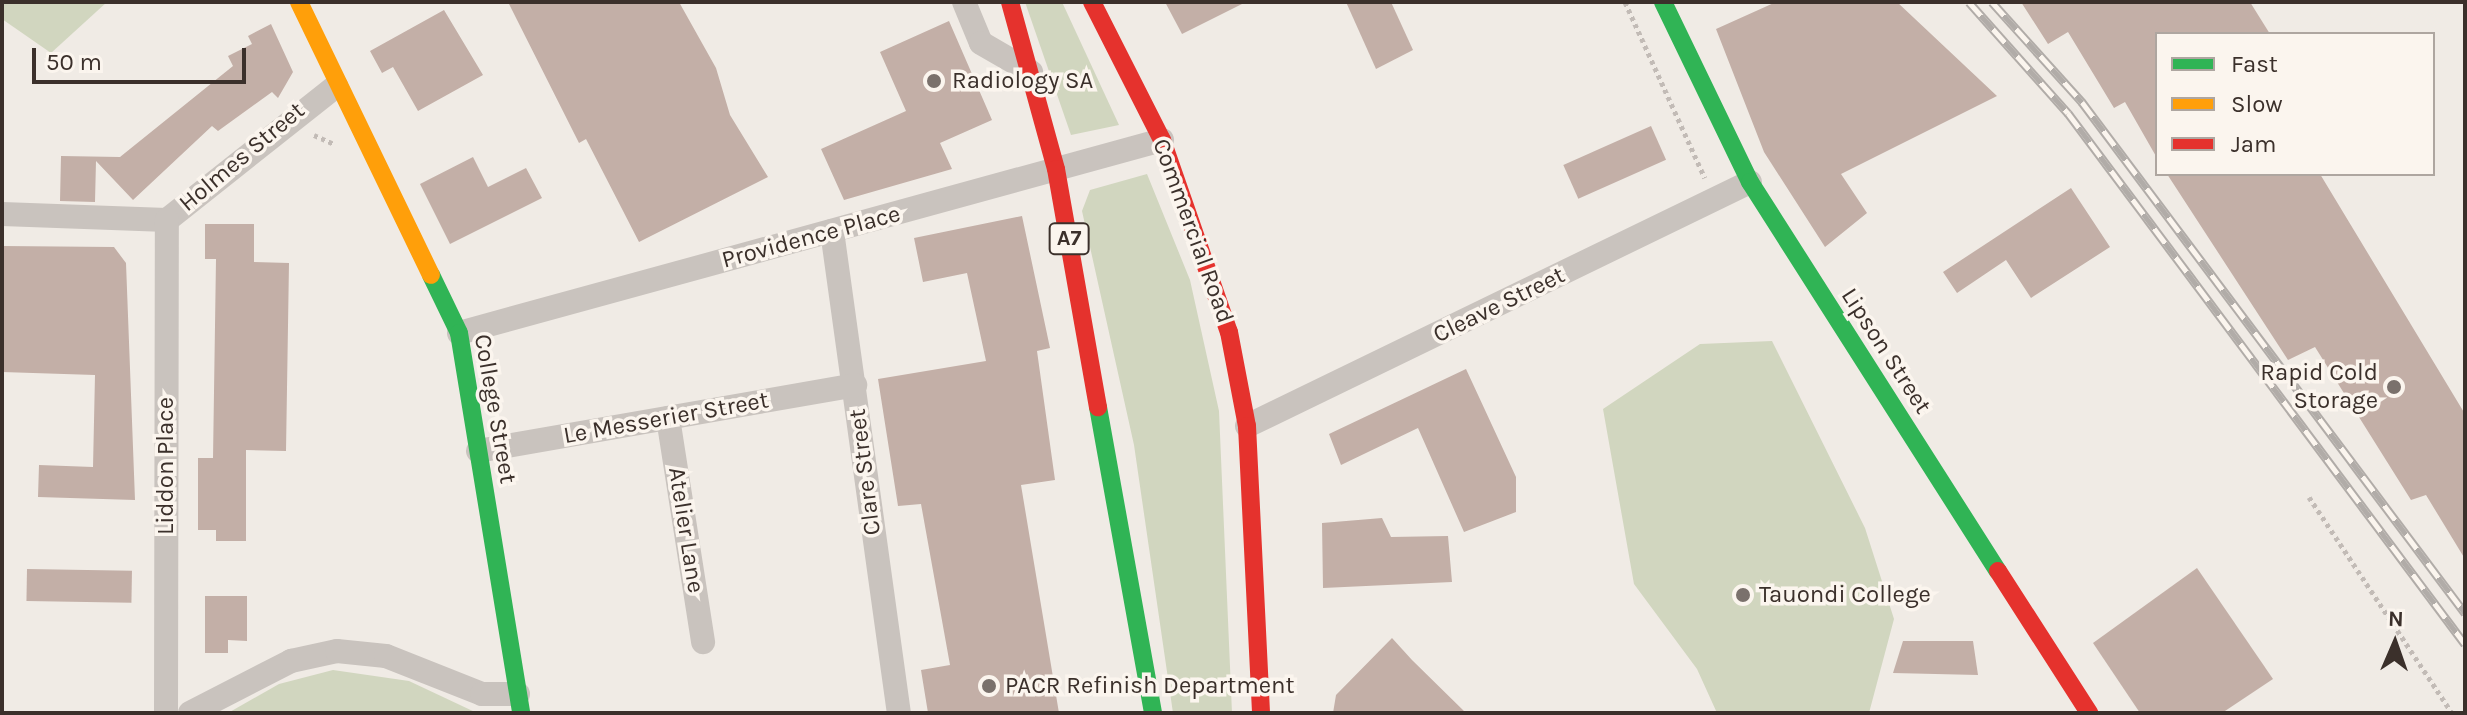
<!DOCTYPE html>
<html>
<head>
<meta charset="utf-8">
<style>
  body { margin:0 }
  #map { position:relative; width:2467px; height:715px; overflow:hidden; background:#f0ebe5; font-family:Karla,sans-serif }
  div>[style] { position:absolute }
  .green>* { inset:0; background:#d1d6bf }
  .building>* { inset:0; background:#c3afa7; transform-origin:0 0 }
  .path>* { height:5px; margin-top:-2.5px; transform-origin:0; background:repeating-linear-gradient(90deg,#c2bbb6 0 4px,transparent 0 8px) }
  .street>* { height:24px; margin:-12px; padding:0 12px; transform-origin:12px; border-radius:12px; background:#c9c3be }
  .fast>* { height:18px; margin:-9px; padding:0 9px; transform-origin:9px; border-radius:9px; background:#30b455 }
  .slow>* { height:18px; margin:-9px; padding:0 9px; transform-origin:9px; border-radius:9px; background:#ff9f0a }
  .jam>* { height:18px; margin:-9px; padding:0 9px; transform-origin:9px; border-radius:9px; background:#e5322d }
  .rail>* { height:9px; margin-top:-4.5px; transform-origin:0; background:repeating-linear-gradient(90deg,#fbf5ee 0 18px,#b1aca8 0 36px); box-sizing:border-box; border-block:2px solid #b1aca8 }
  .dots>* { width:22px; height:22px; translate:-50% -50%; box-sizing:border-box; border:4px solid #fbf5ee; border-radius:50% }
  span { translate:-50% -50%; white-space:nowrap; text-align:center; line-height:1.15; -webkit-text-stroke:7px #fbf5ee; paint-order:stroke }
  .shield-label span { padding:2px 6px; background:#fbf5ee; border:2px solid; border-radius:6px; -webkit-text-stroke-width:0 }
  .shield-label { font-size:22px; color:#3b302b; font-weight:700 }
  .poi-label { font-size:24px; color:#3b302b }
  .left { translate:0 -50%; text-align:left }
  .right { translate:-100% -50%; text-align:right }
  .street-label { font-size:24px; color:#3b302b }
  .frame { position:absolute; inset:0; border:4px solid #3b302b; pointer-events:none }
  .legend { position:absolute; left:2155px; top:32px; width:280px; height:144px; box-sizing:border-box; background:#fbf5ee; border:2px solid #aea6a0; margin:0; padding:10px 14px; list-style:none; font-size:24px; color:#3b302b }
  .legend li { display:flex; align-items:center; gap:16px; height:40px }
  .legend b { width:40px; border:2px solid #aea6a0 }
  .north { position:absolute; left:2355px; top:603px; width:80px; height:80px; -webkit-text-stroke:6px #fbf5ee; paint-order:stroke; rotate:2deg; font-size:22px; font-weight:700; line-height:32px; text-align:center; color:#3b302b }
  .north::after { content:''; display:block; margin:auto; width:28px; height:36px; background:#3b302b; clip-path:polygon(50% 0,100% 100%,50% 72%,0 100%) }
  .scale { position:absolute; left:32px; top:48px; width:214px; height:36px; box-sizing:border-box; border:4px solid #3b302b; border-top:0; padding-left:10px; font-size:24px; line-height:28px; white-space:nowrap; color:#3b302b; -webkit-text-stroke:6px #fbf5ee; paint-order:stroke }
</style>
</head>
<body>
<div id="map">
  <div class="green">
    <i style="clip-path:polygon(2px 2px,107px 2px,51px 53px,2px 19px)"></i>
    <i style="clip-path:polygon(1025px 2px,1062px 2px,1119px 125px,1071px 135px)"></i>
    <i style="clip-path:polygon(1147px 174px,1190px 280px,1219px 411px,1232px 713px,1173px 713px,1134px 445px,1082px 211px,1090px 190px)"></i>
    <i style="clip-path:polygon(1772px 341px,1865px 528px,1894px 619px,1869px 713px,1717px 713px,1697px 669px,1634px 584px,1603px 409px,1700px 344px)"></i>
    <i style="clip-path:polygon(333px 670px,409px 681px,477px 713px,228px 713px,279px 684px)"></i>
  </div>
  <div class="building">
    <i style="clip-path:polygon(508px 2px,679px 2px,716px 68px,730px 115px,768px 177px,639px 242px,586px 139px,579px 143px)"></i>
    <i style="clip-path:polygon(1165px 2px,1246px 2px,1182px 34px)"></i>
    <i style="clip-path:polygon(1346px 2px,1391px 2px,1413px 50px,1376px 69px)"></i>
    <i style="clip-path:polygon(1776px 2px,1897px 2px,1997px 96px,1841px 174px,1867px 213px,1825px 247px,1764px 152px,1716px 29px)"></i>
    <i style="clip-path:polygon(2021px 2px,2250px 2px,2270px 34px,2157px 34px,2157px 158px,2125px 102px,2114px 108px,2068px 32px,2048px 44px)"></i>
    <i style="clip-path:polygon(444px 10px,483px 75px,418px 111px,393px 67px,382px 73px,370px 51px)"></i>
    <i style="clip-path:polygon(949px 21px,992px 120px,940px 143px,952px 169px,844px 200px,821px 149px,906px 111px,880px 52px)"></i>
    <i style="clip-path:polygon(271px 24px,293px 72px,278px 98px,272px 92px,218px 131px,212px 126px,133px 200px,96px 161px,95px 202px,60px 201px,61px 156px,120px 157px,233px 66px,228px 56px,252px 44px,248px 36px)"></i>
    <i style="left:1651px;top:126px;width:37px;height:96px;rotate:66deg"></i>
    <i style="clip-path:polygon(473px 157px,488px 187px,526px 168px,542px 198px,450px 244px,420px 184px)"></i>
    <i style="clip-path:polygon(2167px 174px,2320px 174px,2465px 414px,2465px 559px,2426px 495px,2411px 500px,2315px 347px,2288px 360px)"></i>
    <i style="clip-path:polygon(2071px 188px,2110px 247px,2031px 298px,2006px 260px,1957px 293px,1943px 272px)"></i>
    <i style="clip-path:polygon(1022px 216px,1050px 348px,1037px 351px,1055px 480px,1021px 485px,1059px 713px,928px 713px,921px 670px,950px 665px,921px 504px,898px 506px,878px 379px,986px 361px,967px 273px,923px 282px,914px 238px)"></i>
    <i style="clip-path:polygon(205px 224px,254px 224px,254px 262px,289px 263px,286px 451px,246px 450px,246px 541px,216px 541px,216px 530px,198px 530px,198px 458px,213px 458px,216px 259px,205px 259px)"></i>
    <i style="clip-path:polygon(2px 246px,114px 247px,126px 263px,135px 500px,38px 497px,39px 465px,93px 467px,95px 375px,2px 372px)"></i>
    <i style="clip-path:polygon(1466px 369px,1516px 477px,1516px 512px,1464px 532px,1418px 428px,1341px 465px,1329px 434px)"></i>
    <i style="clip-path:polygon(1382px 518px,1391px 537px,1448px 536px,1452px 582px,1323px 588px,1322px 523px)"></i>
    <i style="clip-path:polygon(2197px 568px,2273px 679px,2222px 713px,2140px 713px,2093px 643px)"></i>
    <i style="left:27px;top:569px;width:105px;height:32px;rotate:1deg"></i>
    <i style="clip-path:polygon(205px 596px,247px 596px,247px 641px,228px 640px,228px 653px,205px 653px)"></i>
    <i style="clip-path:polygon(1392px 638px,1412px 660px,1466px 713px,1333px 713px,1336px 695px)"></i>
    <i style="clip-path:polygon(1903px 641px,1973px 641px,1978px 675px,1893px 673px)"></i>
  </div>
  <div class="path">
    <i style="left:1625px;top:2px;width:193px;rotate:65.6deg"></i>
    <i style="left:314px;top:135px;width:22px;rotate:24deg"></i>
    <i style="left:2309px;top:497px;width:259px;rotate:56.5deg"></i>
  </div>
  <div class="street">
    <i style="left:964px;top:2px;width:44px;rotate:67.5deg"></i>
    <i style="left:981px;top:43px;width:58px;rotate:30.1deg"></i>
    <i style="left:2px;top:214px;width:165px;rotate:2.1deg"></i>
    <i style="left:167px;top:220px;width:216px;rotate:-38.4deg"></i>
    <i style="left:832px;top:231px;width:487px;rotate:82.1deg"></i>
    <i style="left:459px;top:333px;width:729px;rotate:-15.35deg"></i>
    <i style="left:668px;top:418px;width:227px;rotate:81.1deg"></i>
    <i style="left:1247px;top:426px;width:559px;rotate:-25.88deg"></i>
    <i style="left:478px;top:451px;width:383px;rotate:-9.9deg"></i>
    <i style="left:166px;top:713px;width:493px;rotate:-89.9deg"></i>
    <i style="left:190px;top:713px;width:114px;rotate:-27.2deg"></i>
    <i style="left:291px;top:661px;width:47px;rotate:-12.3deg"></i>
    <i style="left:337px;top:651px;width:49px;rotate:5.8deg"></i>
    <i style="left:386px;top:656px;width:103px;rotate:21.6deg"></i>
    <i style="left:482px;top:694px;width:36px"></i>
  </div>
  <div class="fast">
    <i style="left:1663px;top:2px;width:200px;rotate:64.2deg"></i>
    <i style="left:1750px;top:182px;width:461px;rotate:57.5deg"></i>
    <i style="left:431px;top:275px;width:64px;rotate:64.2deg"></i>
    <i style="left:459px;top:333px;width:385px;rotate:80.7deg"></i>
    <i style="left:1098px;top:407px;width:311px;rotate:79.8deg"></i>
  </div>
  <div class="slow">
    <i style="left:299px;top:2px;width:303px;rotate:64.2deg"></i>
  </div>
  <div class="jam">
    <i style="left:1010px;top:2px;width:173px;rotate:74.6deg"></i>
    <i style="left:1056px;top:169px;width:242px;rotate:80deg"></i>
    <i style="left:1092px;top:2px;width:155px;rotate:63.1deg"></i>
    <i style="left:1162px;top:140px;width:203px;rotate:70.8deg"></i>
    <i style="left:1229px;top:332px;width:96px;rotate:79.2deg"></i>
    <i style="left:1247px;top:426px;width:287px;rotate:87.2deg"></i>
    <i style="left:1998px;top:571px;width:169px;rotate:57.3deg"></i>
  </div>
  <div class="rail">
    <i style="left:1969px;top:2px;width:149px;rotate:48.3deg"></i>
    <i style="left:2068px;top:113px;width:663px;rotate:53.22deg"></i>
    <i style="left:1992px;top:2px;width:135px;rotate:48deg"></i>
    <i style="left:2082px;top:102px;width:639px;rotate:53.15deg"></i>
  </div>
  <div class="dots">
    <i style="left:934px;top:81px;background:#7a716c"></i>
    <i style="left:2394px;top:387px;background:#7a716c"></i>
    <i style="left:1743px;top:595px;background:#7a716c"></i>
    <i style="left:989px;top:686px;background:#7a716c"></i>
  </div>
  <div class="shield-label">
    <span style="left:1069px;top:239px">A7</span>
  </div>
  <div class="poi-label">
    <span class="left" style="left:952px;top:81px">Radiology SA</span>
    <span class="right" style="left:2378px;top:387px">Rapid Cold<br>Storage</span>
    <span class="left" style="left:1759px;top:595px">Tauondi College</span>
    <span class="left" style="left:1005px;top:686px">PACR Refinish Department</span>
  </div>
  <div class="street-label">
    <span style="left:242px;top:157px;rotate:-40deg">Holmes Street</span>
    <span style="left:1193px;top:231px;rotate:70deg">Commercial Road</span>
    <span style="left:811px;top:237px;rotate:-15deg">Providence Place</span>
    <span style="left:1499px;top:305px;rotate:-26deg">Cleave Street</span>
    <span style="left:1886px;top:351px;rotate:57deg">Lipson Street</span>
    <span style="left:495px;top:409px;rotate:80deg">College Street</span>
    <span style="left:666px;top:418px;rotate:-10deg">Le Messerier Street</span>
    <span style="left:166px;top:466px;rotate:-90deg">Liddon Place</span>
    <span style="left:865px;top:472px;rotate:-97deg">Clare Street</span>
    <span style="left:686px;top:530px;rotate:81deg">Atelier Lane</span>
  </div>
  <div class="frame"></div>
  <ul class="legend">
  <li><b style="height:10px;background:#30b455"></b>Fast</li>
  <li><b style="height:10px;background:#ff9f0a"></b>Slow</li>
  <li><b style="height:10px;background:#e5322d"></b>Jam</li>
  </ul>
  <div class="north">N</div>
  <div class="scale">50 m</div>
</div>
</body>
</html>
